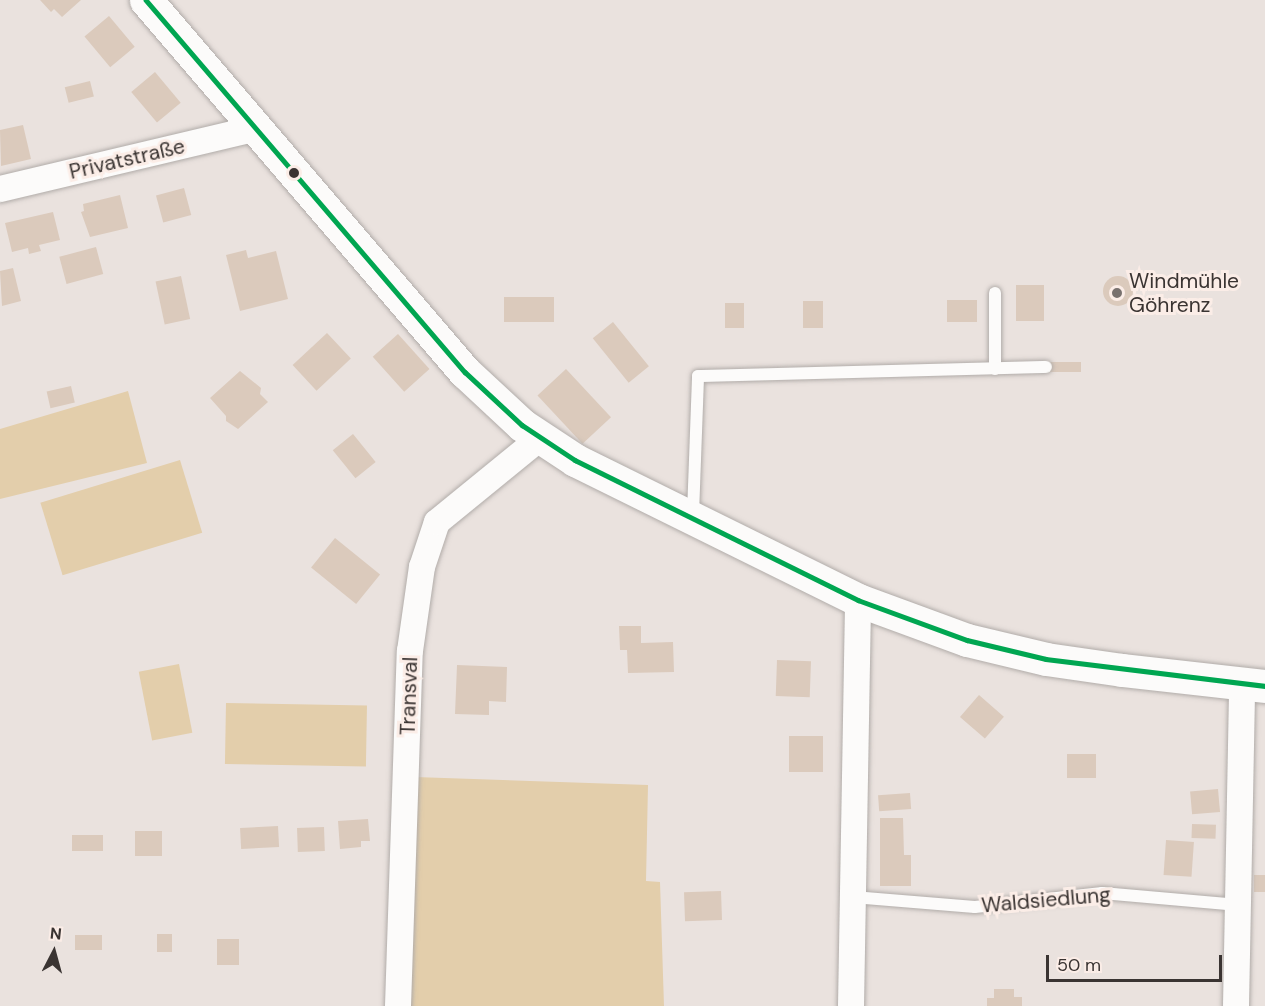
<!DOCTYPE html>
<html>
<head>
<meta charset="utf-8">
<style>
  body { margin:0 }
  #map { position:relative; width:1265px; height:1006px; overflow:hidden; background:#eae2de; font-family:"DM Sans",sans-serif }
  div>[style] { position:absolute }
  .green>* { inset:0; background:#e3ceab; transform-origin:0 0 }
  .building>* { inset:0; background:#dbcabc; transform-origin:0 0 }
  .round { border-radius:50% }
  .roads { filter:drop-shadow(0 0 2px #b1aca9) drop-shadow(0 0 2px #b1aca9) }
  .lane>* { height:12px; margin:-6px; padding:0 6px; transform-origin:6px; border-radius:6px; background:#fcfbfa }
  .street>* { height:26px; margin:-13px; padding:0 13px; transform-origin:13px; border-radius:13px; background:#fcfbfa }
  .secondary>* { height:33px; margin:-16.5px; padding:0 16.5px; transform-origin:16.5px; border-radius:16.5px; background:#fcfbfa }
  .bus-1>* { height:4.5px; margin:-2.25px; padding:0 2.25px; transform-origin:2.25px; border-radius:2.25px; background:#00a651 }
  .dots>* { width:16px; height:16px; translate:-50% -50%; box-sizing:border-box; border:3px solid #fbede7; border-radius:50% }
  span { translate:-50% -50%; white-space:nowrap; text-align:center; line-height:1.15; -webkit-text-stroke:6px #fbede7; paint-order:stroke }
  .street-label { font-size:21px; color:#3a3432 }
  .poi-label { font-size:21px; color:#3a3432 }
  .left { translate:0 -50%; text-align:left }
  .north { position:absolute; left:24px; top:922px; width:60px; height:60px; -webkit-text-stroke:4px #fbede7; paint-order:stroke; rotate:6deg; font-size:16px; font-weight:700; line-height:24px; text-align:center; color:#3a3432 }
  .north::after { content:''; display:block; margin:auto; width:21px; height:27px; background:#3a3432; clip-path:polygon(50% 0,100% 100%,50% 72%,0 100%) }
  .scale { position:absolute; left:1046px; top:955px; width:176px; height:27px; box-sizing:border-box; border:3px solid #3a3432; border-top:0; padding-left:8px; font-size:18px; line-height:21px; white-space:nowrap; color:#3a3432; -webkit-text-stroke:4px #fbede7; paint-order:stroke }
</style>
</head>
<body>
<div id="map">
  <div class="green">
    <i style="clip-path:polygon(128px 391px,147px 463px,0 499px,0 429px)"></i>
    <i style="left:180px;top:460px;width:76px;height:146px;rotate:73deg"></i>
    <i style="left:179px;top:664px;width:70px;height:41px;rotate:79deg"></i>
    <i style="left:226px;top:703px;width:141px;height:61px;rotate:1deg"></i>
    <i style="clip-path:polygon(415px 777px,648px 785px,646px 881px,660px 882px,664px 1006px,406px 1006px)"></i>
  </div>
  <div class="building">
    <i style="clip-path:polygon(40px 0,81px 0,62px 17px,54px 9px,51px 12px)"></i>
    <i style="left:109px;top:16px;width:40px;height:32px;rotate:50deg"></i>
    <i style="left:155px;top:72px;width:40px;height:31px;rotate:50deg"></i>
    <i style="left:90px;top:81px;width:16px;height:26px;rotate:76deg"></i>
    <i style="clip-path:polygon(23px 125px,31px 159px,1px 166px,0 130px)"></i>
    <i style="left:184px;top:188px;width:28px;height:29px;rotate:75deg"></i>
    <i style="clip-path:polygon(120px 195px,128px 228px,90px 237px,81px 212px,84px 211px,83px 204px)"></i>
    <i style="clip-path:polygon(53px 212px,60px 240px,39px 245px,41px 251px,29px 254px,28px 248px,12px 252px,5px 223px)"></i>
    <i style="left:96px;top:247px;width:28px;height:38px;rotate:75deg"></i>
    <i style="clip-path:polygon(246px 250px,248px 258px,276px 251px,288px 299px,240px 311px,226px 255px)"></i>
    <i style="clip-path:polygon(13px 268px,21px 301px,2px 306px,0 271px)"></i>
    <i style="left:181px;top:276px;width:44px;height:26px;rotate:78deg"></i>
    <i class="round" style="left:1103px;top:276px;width:30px;height:30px"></i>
    <i style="left:1016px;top:285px;width:28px;height:36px"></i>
    <i style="left:504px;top:297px;width:50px;height:25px"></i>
    <i style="left:947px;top:300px;width:30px;height:22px"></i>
    <i style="left:803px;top:301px;width:20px;height:27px"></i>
    <i style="left:725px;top:303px;width:19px;height:25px"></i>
    <i style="left:613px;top:322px;width:57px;height:26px;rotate:51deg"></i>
    <i style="left:327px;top:333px;width:35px;height:47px;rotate:47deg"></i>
    <i style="left:398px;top:334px;width:47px;height:34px;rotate:48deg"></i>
    <i style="left:1081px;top:362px;width:10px;height:31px;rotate:90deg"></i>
    <i style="left:566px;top:369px;width:66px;height:39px;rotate:47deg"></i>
    <i style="clip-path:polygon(240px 371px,261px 388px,260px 394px,268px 402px,238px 429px,226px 421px,226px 416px,210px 398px)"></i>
    <i style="left:71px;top:386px;width:17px;height:25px;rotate:77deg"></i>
    <i style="left:353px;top:434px;width:36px;height:26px;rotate:51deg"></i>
    <i style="left:335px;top:538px;width:58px;height:38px;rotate:39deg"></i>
    <i style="clip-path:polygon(619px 626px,641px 626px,641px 643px,673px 642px,674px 672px,628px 673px,627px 650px,620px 650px)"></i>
    <i style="left:777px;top:660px;width:34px;height:36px;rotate:2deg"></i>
    <i style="clip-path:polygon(457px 665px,507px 667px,506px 702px,489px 701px,489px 715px,455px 714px)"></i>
    <i style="left:979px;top:695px;width:33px;height:29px;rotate:41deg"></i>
    <i style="left:789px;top:736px;width:34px;height:36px"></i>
    <i style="left:1067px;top:754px;width:29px;height:24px"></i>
    <i style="left:1218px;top:789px;width:23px;height:28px;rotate:85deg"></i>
    <i style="left:910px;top:793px;width:16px;height:32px;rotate:86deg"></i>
    <i style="clip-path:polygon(880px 818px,903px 818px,904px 855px,911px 855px,911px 886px,880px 886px)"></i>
    <i style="clip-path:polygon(368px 819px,370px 841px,361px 841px,361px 847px,340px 849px,338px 821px)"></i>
    <i style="left:1192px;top:824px;width:24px;height:14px;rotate:2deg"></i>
    <i style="left:278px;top:826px;width:21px;height:38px;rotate:87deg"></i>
    <i style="left:324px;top:827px;width:24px;height:27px;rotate:88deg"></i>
    <i style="left:135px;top:831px;width:27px;height:25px"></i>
    <i style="left:103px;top:835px;width:16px;height:31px;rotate:90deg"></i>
    <i style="left:1166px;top:840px;width:28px;height:35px;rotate:4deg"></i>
    <i style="left:1254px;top:875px;width:11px;height:17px"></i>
    <i style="left:721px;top:891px;width:29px;height:37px;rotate:88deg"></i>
    <i style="left:157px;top:934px;width:15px;height:18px"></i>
    <i style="left:75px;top:935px;width:27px;height:15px"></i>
    <i style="left:217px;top:939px;width:22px;height:26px"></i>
    <i style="clip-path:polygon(994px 989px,1014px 989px,1014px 997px,1022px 997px,1022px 1006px,987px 1006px,987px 998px,994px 998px)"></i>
  </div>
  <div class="roads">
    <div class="lane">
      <i style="left:995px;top:293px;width:76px;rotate:90deg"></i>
      <i style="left:693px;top:514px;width:138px;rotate:-87.9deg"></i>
      <i style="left:698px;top:376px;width:348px;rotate:-1.5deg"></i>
      <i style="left:853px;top:897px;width:122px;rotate:4.7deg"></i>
      <i style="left:975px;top:907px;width:128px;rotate:-6.3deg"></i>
      <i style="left:1102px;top:893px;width:137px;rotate:5deg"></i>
    </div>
    <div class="street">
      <i style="left:0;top:189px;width:261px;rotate:-13.3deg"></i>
      <i style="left:398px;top:1006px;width:355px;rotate:-88.1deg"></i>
      <i style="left:410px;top:651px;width:85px;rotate:-81.9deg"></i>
      <i style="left:422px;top:567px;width:47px;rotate:-71.6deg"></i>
      <i style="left:437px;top:522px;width:133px;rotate:-39.2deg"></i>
      <i style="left:851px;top:1006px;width:406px;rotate:-89deg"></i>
      <i style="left:1236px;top:1006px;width:323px;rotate:-88.9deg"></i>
    </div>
    <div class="secondary">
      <i style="left:146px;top:0;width:490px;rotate:49.4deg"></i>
      <i style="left:465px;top:372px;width:78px;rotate:42.9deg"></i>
      <i style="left:522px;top:425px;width:64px;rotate:33.4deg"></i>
      <i style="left:575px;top:460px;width:316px;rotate:26.3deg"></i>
      <i style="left:858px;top:600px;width:116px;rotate:20.2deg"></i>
      <i style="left:967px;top:640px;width:81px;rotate:13.5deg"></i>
      <i style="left:1046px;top:659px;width:77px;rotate:8.2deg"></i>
      <i style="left:1122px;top:670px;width:144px;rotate:6.4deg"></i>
    </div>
  </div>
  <div class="bus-1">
    <i style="left:146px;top:0;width:490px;rotate:49.4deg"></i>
    <i style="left:465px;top:372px;width:78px;rotate:42.9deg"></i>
    <i style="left:522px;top:425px;width:64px;rotate:33.4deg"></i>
    <i style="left:575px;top:460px;width:316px;rotate:26.3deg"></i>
    <i style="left:858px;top:600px;width:116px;rotate:20.2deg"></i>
    <i style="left:967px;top:640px;width:81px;rotate:13.5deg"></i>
    <i style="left:1046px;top:659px;width:221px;rotate:7deg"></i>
  </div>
  <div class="dots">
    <i style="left:294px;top:173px;background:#3a3432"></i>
    <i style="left:1117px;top:293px;background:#78716e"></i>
  </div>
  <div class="street-label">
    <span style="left:127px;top:159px;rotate:-13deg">Privatstraße</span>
    <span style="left:409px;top:696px;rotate:-88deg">Transval</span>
    <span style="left:1046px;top:900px;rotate:-5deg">Waldsiedlung</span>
  </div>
  <div class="poi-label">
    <span class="left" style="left:1129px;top:293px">Windmühle<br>Göhrenz</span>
  </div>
  <div class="north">N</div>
  <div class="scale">50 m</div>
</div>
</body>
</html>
